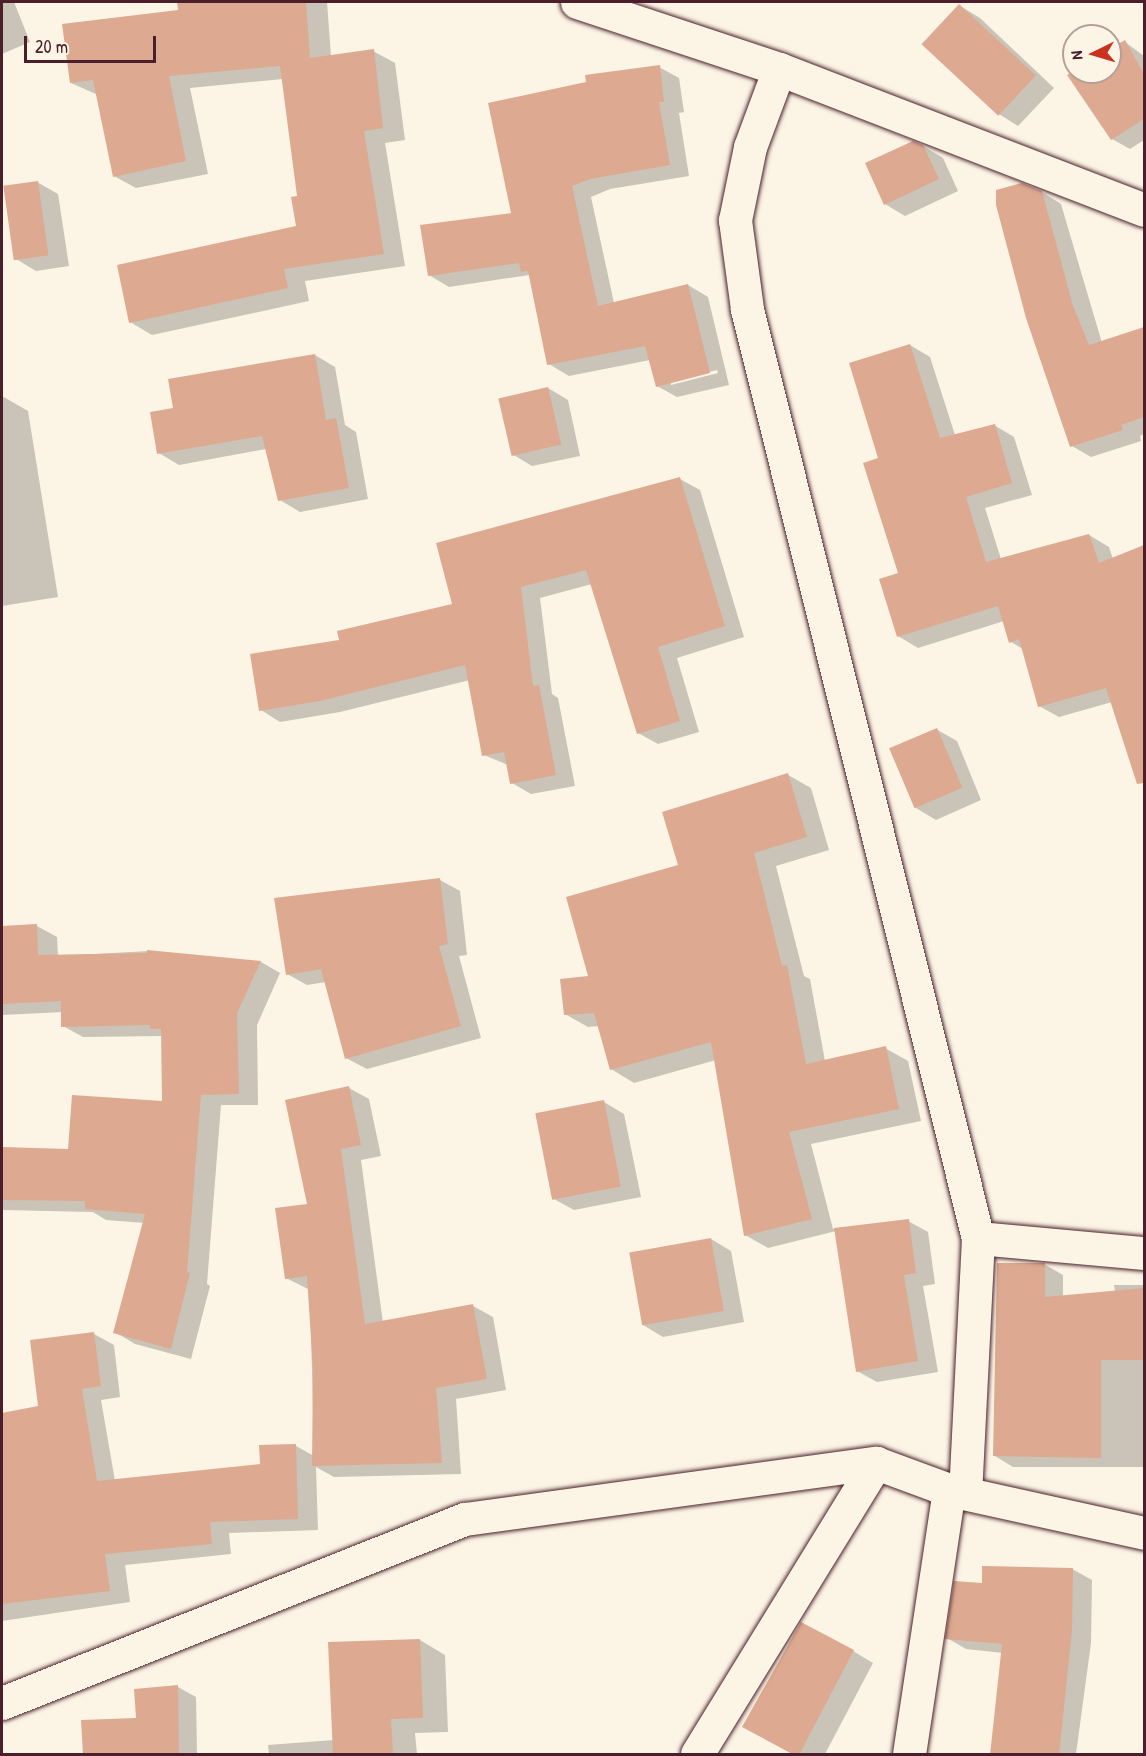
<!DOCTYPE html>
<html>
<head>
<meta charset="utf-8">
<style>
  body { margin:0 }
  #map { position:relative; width:1146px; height:1756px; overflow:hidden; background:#fcf5e5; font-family:"Patrick Hand",sans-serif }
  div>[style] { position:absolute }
  .shadow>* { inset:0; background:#0003 }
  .building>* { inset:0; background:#dda991; transform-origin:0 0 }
  .roads { filter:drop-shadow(0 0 2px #4a1f2b) drop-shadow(0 0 2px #4a1f2b) }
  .minor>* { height:33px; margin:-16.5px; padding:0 16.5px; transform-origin:16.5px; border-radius:16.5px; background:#fcf5e5 }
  span { translate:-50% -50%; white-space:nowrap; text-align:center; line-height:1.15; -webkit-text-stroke:6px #fcf5e5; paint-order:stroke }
  .frame { position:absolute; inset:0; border:3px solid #4a1f2b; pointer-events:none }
  .north { position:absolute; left:1062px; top:24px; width:60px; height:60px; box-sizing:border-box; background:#fcf5e5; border:2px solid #b59f9b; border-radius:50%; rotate:265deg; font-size:16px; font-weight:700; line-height:24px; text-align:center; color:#4a1f2b }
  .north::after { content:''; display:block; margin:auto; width:21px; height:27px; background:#c8321e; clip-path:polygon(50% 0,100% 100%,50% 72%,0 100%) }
  .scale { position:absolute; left:24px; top:36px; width:132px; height:27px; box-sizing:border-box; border:3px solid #4a1f2b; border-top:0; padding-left:8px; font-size:18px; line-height:21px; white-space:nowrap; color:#4a1f2b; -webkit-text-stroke:4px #fcf5e5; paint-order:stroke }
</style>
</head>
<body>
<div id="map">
  <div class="shadow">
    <i style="clip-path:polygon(2px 2px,14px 2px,30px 42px,2px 54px)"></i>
    <i style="clip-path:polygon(179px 2px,327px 2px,331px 56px,373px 51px,395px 63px,405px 140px,385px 143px,405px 266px,305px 281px,309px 301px,152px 335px,130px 322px,297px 227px,299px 197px,283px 79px,190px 88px,208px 174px,136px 188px,114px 176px,98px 95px,71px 83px,179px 11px)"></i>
    <i style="clip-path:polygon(960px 6px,980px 18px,1054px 88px,1018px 126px,999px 114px)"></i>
    <i style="clip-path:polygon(1125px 42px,1144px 56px,1144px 140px,1130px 149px,1112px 139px,1110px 51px)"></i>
    <i style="clip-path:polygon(evenodd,659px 67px,679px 78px,684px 112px,679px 113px,689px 176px,610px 189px,591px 197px,614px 303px,688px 285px,708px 297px,729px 385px,677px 397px,657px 386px,650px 360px,569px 376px,549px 364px,529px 275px,449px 287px,429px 275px,513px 215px,659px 67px,717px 370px,718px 373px,671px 385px,671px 381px,717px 370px)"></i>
    <i style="clip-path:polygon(923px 146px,943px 158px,958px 191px,905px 216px,885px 204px)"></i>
    <i style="clip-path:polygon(37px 182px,58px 194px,69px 266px,36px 271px,16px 259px)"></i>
    <i style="clip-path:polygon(1042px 192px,1061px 204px,1102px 343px,1144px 329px,1144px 434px,1140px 436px,1141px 441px,1091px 457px,1072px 446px)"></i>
    <i style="clip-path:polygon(910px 345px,930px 357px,955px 435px,994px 425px,1014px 437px,1032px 495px,985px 508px,1001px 559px,1089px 535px,1109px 547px,1113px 559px,1144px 547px,1144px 738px,1140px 739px,1112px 702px,1059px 717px,1039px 706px,1023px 649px,1011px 642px,1004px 621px,918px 648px,898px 636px,900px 574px,880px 459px)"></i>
    <i style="clip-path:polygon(315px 355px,335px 367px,345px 425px,356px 432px,368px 499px,300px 512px,280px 500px,266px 449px,179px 465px,159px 453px,175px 409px)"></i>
    <i style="clip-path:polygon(548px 388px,568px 400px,580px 456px,532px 466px,512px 454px)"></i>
    <i style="clip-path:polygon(2px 396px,28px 411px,58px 597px,2px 606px)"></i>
    <i style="clip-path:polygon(680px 479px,700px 490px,744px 637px,677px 658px,699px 732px,658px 744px,638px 733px,592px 584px,540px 598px,552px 694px,558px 698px,575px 786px,531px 794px,512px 783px,508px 765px,484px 755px,470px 680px,340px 712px,280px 722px,261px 710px,341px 641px,454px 605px)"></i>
    <i style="clip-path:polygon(936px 729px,957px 741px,981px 800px,936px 820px,916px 808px)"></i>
    <i style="clip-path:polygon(788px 775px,811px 788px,829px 850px,776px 866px,804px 976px,810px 979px,825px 1061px,885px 1048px,908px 1061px,921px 1121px,811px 1144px,833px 1229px,908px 1221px,928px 1232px,935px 1284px,923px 1286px,938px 1372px,877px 1382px,857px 1371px,836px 1231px,768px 1248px,745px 1235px,716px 1060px,634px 1083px,611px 1069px,599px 1026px,588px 1027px,565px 1014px,680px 866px)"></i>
    <i style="clip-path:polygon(440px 880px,460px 891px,467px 955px,459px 956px,481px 1038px,367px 1069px,346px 1058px,326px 982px,307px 985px,287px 974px)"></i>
    <i style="clip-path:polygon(37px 926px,57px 937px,58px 956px,149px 951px,261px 962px,280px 973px,257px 1025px,258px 1105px,221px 1105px,207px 1284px,210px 1286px,191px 1359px,135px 1344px,115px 1332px,145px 1223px,106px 1220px,93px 1212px,2px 1210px,2px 1149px,70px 1150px,164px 1102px,163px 1036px,83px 1037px,63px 1026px,63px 1012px,2px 1015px,2px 927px)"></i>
    <i style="clip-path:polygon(349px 1088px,369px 1099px,381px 1156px,361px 1160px,383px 1323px,473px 1306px,493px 1317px,506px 1390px,456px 1399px,461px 1474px,334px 1477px,316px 1467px,318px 1530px,229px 1533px,231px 1554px,125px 1565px,130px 1602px,2px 1621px,2px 1414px,40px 1408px,94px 1334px,114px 1345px,120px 1397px,101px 1400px,115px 1481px,261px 1466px,261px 1446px,296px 1446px,314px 1456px,310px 1290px,286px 1278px)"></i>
    <i style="clip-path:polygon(604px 1102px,624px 1114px,641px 1197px,574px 1210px,554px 1199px)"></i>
    <i style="clip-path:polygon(711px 1239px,731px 1251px,744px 1322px,663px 1337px,643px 1325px)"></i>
    <i style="clip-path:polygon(1044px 1264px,1063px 1275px,1063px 1297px,1115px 1292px,1114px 1285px,1144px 1285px,1144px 1467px,1013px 1467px,995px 1456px)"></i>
    <i style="clip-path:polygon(1072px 1569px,1092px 1580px,1091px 1643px,1076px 1754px,992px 1754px,1003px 1653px,966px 1649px,947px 1638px,983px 1584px)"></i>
    <i style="clip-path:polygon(420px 1640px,445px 1655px,448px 1732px,415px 1733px,417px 1754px,269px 1754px,268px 1745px,334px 1740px)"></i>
    <i style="clip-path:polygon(853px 1651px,873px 1663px,825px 1754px,796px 1754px)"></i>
    <i style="clip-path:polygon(178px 1687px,196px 1697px,197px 1754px,84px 1754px,138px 1719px,136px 1690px)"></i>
  </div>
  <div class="building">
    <i style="clip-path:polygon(177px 2px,306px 2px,310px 58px,374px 49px,383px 128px,364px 131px,384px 254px,284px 269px,288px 288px,129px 323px,117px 265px,296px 226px,291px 197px,297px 196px,280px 66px,169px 76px,186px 161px,113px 177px,93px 80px,70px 83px,62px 24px,178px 10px)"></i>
    <i style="left:959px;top:4px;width:105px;height:55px;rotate:43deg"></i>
    <i style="clip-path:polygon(1125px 40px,1144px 74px,1144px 119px,1111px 140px,1067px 75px,1074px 71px,1110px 72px,1110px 49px)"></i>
    <i style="clip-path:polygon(660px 65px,664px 102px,659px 102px,670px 165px,590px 179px,572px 186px,598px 306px,688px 284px,710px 373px,656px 387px,645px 346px,547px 365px,528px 271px,521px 272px,519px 263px,428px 276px,420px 225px,511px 213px,488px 103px,586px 82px,585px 75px)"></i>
    <i style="clip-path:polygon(913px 141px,923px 145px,939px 179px,884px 205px,865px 163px)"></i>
    <i style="left:38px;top:181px;width:75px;height:35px;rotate:82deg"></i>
    <i style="clip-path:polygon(1022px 183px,1042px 191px,1073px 306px,1089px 345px,1144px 327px,1144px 417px,1121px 425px,1123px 430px,1070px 447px,1026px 318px,996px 205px,996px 190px)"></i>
    <i style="clip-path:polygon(910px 344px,940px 438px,995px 424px,1012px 483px,966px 497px,986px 562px,1089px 534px,1099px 563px,1144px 545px,1144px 783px,1137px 784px,1106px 688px,1038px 707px,1019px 639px,1009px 643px,998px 606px,897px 637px,879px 579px,898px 573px,863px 463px,878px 458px,849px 363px)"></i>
    <i style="clip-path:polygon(315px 354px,326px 420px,336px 418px,349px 488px,278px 501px,262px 436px,157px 454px,150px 412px,173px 408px,168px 379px)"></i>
    <i style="left:548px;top:387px;width:59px;height:51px;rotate:77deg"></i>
    <i style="clip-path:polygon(680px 477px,725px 626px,658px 647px,680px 721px,637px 734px,586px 570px,521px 587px,533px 686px,539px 685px,556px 775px,510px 784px,504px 752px,482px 756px,465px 665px,320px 701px,259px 711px,250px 654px,339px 640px,337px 631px,452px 604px,436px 543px)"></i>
    <i style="left:937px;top:728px;width:65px;height:52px;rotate:67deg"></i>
    <i style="clip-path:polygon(788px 773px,807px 837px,754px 853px,782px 966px,787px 965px,806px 1064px,886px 1046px,899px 1109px,789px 1132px,812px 1219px,744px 1236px,711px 1042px,610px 1070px,594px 1013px,564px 1015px,560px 979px,588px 976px,566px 897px,678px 865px,662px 812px)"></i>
    <i style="clip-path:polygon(440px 878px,448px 944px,439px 946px,461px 1026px,345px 1059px,321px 969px,286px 975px,274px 898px)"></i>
    <i style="clip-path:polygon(37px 924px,38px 955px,147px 953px,147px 950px,261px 961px,237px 1013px,239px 1094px,201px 1095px,187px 1272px,190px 1273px,171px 1349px,113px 1333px,145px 1214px,85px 1209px,85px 1201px,2px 1200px,2px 1147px,68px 1149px,72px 1095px,162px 1101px,161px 1029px,150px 1029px,150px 1025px,61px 1027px,61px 1001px,2px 1004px,2px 926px)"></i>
    <i style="clip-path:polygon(349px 1086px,361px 1145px,341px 1149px,365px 1324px,473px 1304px,487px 1379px,436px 1388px,442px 1463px,312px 1466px,313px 1370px,307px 1276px,285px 1279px,275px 1208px,307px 1204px,285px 1100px)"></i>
    <i style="left:604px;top:1100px;width:88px;height:70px;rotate:79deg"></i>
    <i style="clip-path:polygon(909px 1219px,916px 1273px,904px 1275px,918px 1361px,856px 1372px,834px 1228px)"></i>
    <i style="left:711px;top:1238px;width:74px;height:83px;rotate:80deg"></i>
    <i style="clip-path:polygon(997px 1263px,1045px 1263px,1045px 1297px,1144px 1288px,1144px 1360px,1101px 1360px,1101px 1458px,993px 1456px)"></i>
    <i style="clip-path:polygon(94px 1332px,101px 1386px,82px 1389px,97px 1481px,260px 1464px,259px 1445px,296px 1444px,298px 1519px,210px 1522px,212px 1544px,105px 1554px,110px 1591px,2px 1604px,2px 1413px,38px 1406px,30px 1340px)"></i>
    <i style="clip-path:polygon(982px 1566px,1073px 1568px,1072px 1631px,1059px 1755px,990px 1755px,1002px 1644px,945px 1639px,954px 1581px,982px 1583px)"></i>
    <i style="clip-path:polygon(801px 1622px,854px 1650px,799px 1755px,794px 1755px,742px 1727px)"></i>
    <i style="clip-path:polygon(420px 1639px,423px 1718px,391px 1719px,393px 1755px,333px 1755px,328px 1642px)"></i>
    <i style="clip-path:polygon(178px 1685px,179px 1755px,83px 1755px,81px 1720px,136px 1718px,134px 1689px)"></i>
  </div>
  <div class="roads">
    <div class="minor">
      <i style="left:577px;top:2px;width:213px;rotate:18.3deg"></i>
      <i style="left:779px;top:69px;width:391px;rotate:21.1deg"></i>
      <i style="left:779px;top:69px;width:83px;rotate:110.4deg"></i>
      <i style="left:750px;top:147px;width:75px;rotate:101.6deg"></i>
      <i style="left:735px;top:220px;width:90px;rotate:82.3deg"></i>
      <i style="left:747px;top:309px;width:957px;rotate:76.04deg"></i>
      <i style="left:978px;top:1238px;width:253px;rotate:92.9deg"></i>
      <i style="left:978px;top:1238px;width:167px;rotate:5.2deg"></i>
      <i style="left:2px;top:1703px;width:498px;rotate:-21.7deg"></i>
      <i style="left:465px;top:1519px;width:415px;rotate:-7.8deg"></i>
      <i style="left:876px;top:1463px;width:78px;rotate:20.3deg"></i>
      <i style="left:949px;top:1490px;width:200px;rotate:12.4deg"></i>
      <i style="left:697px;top:1754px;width:342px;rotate:-58.4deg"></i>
      <i style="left:909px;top:1754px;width:267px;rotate:-81.4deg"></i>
    </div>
  </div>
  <div class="frame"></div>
  <div class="north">N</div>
  <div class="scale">20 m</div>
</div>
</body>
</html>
